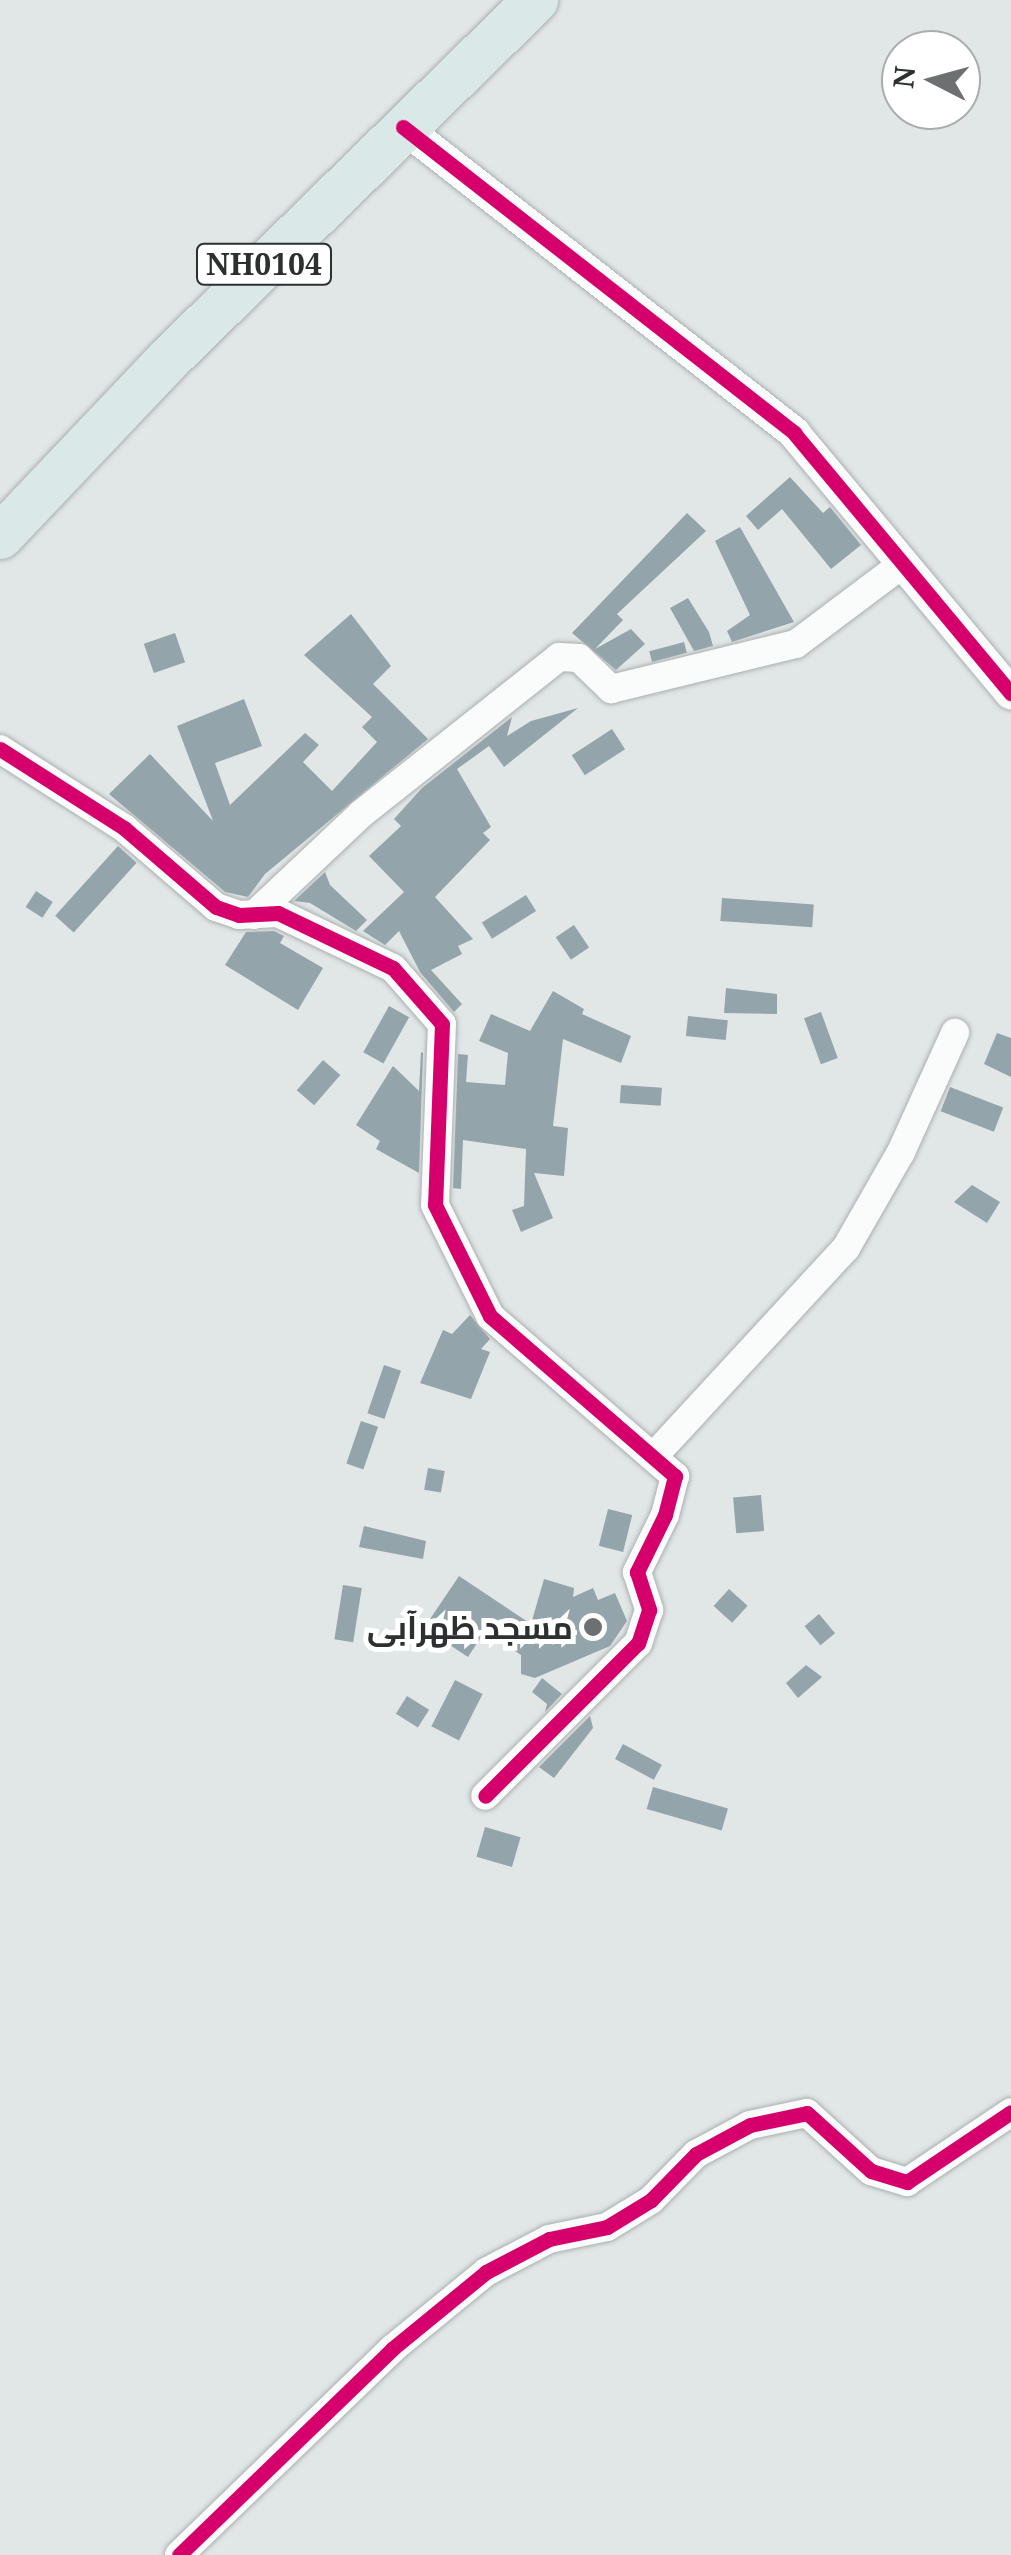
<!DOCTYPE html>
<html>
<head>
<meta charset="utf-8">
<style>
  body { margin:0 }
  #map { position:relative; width:1011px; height:2555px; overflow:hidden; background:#e1e6e7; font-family:"Noto Serif",Cairo,serif }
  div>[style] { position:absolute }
  .building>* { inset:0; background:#93a5ab; transform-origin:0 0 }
  .roads { filter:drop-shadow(0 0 2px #acafb0) drop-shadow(0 0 2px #acafb0) }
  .minor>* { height:28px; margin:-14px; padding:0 14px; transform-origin:14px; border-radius:14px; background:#fafbfb }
  .tertiary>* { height:32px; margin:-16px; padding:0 16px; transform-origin:16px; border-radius:16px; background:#fafbfb }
  .trunk>* { height:45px; margin:-22.5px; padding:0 22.5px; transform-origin:22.5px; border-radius:22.5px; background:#dae9e8 }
  .cycleway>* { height:15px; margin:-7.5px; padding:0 7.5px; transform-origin:7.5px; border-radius:7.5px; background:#d6006c }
  .dots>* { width:28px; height:28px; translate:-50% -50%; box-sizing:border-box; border:5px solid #fff; border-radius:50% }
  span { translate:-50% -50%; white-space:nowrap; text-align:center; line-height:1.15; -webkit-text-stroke:10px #fff; paint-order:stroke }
  .shield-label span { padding:2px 8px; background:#fff; border:2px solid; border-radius:8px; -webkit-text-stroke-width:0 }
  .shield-label { font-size:30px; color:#2d3030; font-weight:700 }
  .poi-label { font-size:32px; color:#2d3030; font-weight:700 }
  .right { translate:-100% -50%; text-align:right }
  .north { position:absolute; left:881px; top:30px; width:100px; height:100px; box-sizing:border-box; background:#fff; border:2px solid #abacac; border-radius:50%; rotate:276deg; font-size:28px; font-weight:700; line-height:40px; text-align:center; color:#2d3030 }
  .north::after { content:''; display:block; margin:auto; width:35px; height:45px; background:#6c7070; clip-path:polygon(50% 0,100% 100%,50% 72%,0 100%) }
</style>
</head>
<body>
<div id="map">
  <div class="building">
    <i style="clip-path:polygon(790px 477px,823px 513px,830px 507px,861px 545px,831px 569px,782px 509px,758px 530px,746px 516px)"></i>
    <i style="clip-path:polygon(687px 513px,706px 531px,617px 614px,623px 620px,595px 649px,631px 629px,645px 644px,616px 670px,572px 633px)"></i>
    <i style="clip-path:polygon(740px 527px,794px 622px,732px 642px,727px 631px,750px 615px,715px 541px)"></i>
    <i style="clip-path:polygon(688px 598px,709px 632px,713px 646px,694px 651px,670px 608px)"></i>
    <i style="clip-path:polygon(351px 614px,391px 666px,373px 684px,428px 739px,265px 874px,248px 897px,225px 892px,109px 794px,150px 754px,213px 821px,177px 726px,244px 699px,262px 746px,215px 763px,230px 805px,305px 733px,319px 745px,303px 762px,332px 791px,377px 742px,362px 727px,372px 717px,304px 655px)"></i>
    <i style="left:175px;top:633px;width:31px;height:33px;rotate:71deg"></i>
    <i style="left:684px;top:642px;width:11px;height:36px;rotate:75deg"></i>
    <i style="clip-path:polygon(578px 708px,504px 767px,489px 746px,457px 769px,491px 827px,483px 833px,490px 840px,435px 897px,473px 939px,458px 946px,462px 954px,431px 970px,462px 1004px,454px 1012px,420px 972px,399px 931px,385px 945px,363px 931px,404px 892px,369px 856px,401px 826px,394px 819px,422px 788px,512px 717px,507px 736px,531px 721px)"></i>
    <i style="left:612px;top:729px;width:24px;height:48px;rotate:57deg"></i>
    <i style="left:118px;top:846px;width:25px;height:94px;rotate:42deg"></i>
    <i style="clip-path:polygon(325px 872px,330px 885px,367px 920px,356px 931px,310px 903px,294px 901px)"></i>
    <i style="left:36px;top:891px;width:20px;height:19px;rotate:33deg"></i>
    <i style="left:526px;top:895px;width:19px;height:52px;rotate:58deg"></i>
    <i style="left:722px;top:898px;width:92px;height:23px;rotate:4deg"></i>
    <i style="left:574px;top:925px;width:27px;height:22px;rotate:56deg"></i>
    <i style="clip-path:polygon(274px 931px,284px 936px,280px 943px,323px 968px,298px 1010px,225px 965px,246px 932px)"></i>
    <i style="clip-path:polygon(726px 988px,777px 994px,777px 1014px,724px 1013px)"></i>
    <i style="clip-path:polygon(553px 991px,584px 1009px,582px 1014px,631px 1036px,621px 1063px,563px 1039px,553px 1126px,568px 1128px,564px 1176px,534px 1173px,553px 1218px,521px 1232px,512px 1210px,524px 1206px,526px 1149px,463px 1140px,461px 1189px,453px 1188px,458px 1054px,468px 1055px,466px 1082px,505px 1085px,508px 1053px,479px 1041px,491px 1014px,530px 1031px)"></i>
    <i style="left:389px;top:1006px;width:23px;height:53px;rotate:29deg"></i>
    <i style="left:821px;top:1012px;width:49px;height:18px;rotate:70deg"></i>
    <i style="left:688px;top:1016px;width:40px;height:20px;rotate:6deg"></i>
    <i style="clip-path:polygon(997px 1033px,1011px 1038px,1011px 1077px,984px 1064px)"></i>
    <i style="clip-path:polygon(421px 1052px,423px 1053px,419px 1173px,376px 1149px,380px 1141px,356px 1125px,393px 1066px,419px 1091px)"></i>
    <i style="left:323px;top:1060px;width:23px;height:40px;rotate:41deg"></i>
    <i style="left:621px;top:1085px;width:41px;height:18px;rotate:4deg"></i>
    <i style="left:950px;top:1087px;width:57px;height:26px;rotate:21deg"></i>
    <i style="clip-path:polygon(972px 1185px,1000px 1202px,987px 1223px,954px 1202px)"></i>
    <i style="clip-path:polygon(470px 1315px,490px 1339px,481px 1349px,490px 1352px,471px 1399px,420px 1383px,443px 1330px,452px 1334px)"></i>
    <i style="left:384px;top:1365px;width:18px;height:51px;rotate:19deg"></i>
    <i style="left:361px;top:1421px;width:18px;height:45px;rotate:19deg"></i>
    <i style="left:428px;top:1468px;width:17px;height:22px;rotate:10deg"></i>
    <i style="left:761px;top:1495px;width:36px;height:28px;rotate:85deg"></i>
    <i style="left:608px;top:1509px;width:25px;height:38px;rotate:14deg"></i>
    <i style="clip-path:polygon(364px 1526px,426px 1541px,423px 1559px,359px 1547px)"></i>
    <i style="clip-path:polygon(459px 1576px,531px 1624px,544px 1579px,574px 1588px,573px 1597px,593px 1588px,598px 1600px,615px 1593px,627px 1621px,610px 1646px,535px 1678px,521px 1674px,521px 1655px,485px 1631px,468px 1657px,424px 1628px)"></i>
    <i style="left:343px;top:1585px;width:19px;height:55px;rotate:9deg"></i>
    <i style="left:729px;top:1589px;width:25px;height:23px;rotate:42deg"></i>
    <i style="left:819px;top:1614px;width:25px;height:19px;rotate:50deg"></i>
    <i style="clip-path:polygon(806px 1665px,822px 1677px,798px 1698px,786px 1683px)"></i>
    <i style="clip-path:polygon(542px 1678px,562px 1694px,545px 1712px,547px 1704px,532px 1692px)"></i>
    <i style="left:455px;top:1680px;width:31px;height:52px;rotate:27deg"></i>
    <i style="left:407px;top:1696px;width:26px;height:21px;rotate:32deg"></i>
    <i style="clip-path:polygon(590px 1716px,593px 1728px,554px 1778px,539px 1767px)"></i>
    <i style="left:623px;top:1744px;width:44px;height:17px;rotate:28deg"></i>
    <i style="left:653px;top:1787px;width:78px;height:23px;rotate:16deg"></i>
    <i style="left:485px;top:1827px;width:37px;height:31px;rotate:16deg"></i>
  </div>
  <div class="roads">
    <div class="minor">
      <i style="left:0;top:749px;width:147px;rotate:32.5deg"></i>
      <i style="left:124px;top:828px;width:121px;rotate:40.7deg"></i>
      <i style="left:216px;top:907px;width:24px;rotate:19deg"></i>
      <i style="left:239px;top:915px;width:39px;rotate:-3deg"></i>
      <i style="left:278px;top:913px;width:127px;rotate:25.6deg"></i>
      <i style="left:393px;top:968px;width:74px;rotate:48.8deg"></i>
      <i style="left:442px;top:1024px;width:181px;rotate:92.2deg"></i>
      <i style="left:435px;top:1205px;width:124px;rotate:63.6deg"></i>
      <i style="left:490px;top:1316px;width:245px;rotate:40.9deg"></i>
      <i style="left:675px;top:1476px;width:40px;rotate:104.4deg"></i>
      <i style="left:665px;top:1515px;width:64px;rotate:116.2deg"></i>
      <i style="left:637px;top:1572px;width:40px;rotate:72deg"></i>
      <i style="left:649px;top:1610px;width:35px;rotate:108deg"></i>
      <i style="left:638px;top:1643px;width:216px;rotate:135deg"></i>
      <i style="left:254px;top:915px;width:147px;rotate:-43.3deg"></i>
      <i style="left:361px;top:814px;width:253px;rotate:-38.4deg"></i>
      <i style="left:559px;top:657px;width:20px;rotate:3deg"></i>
      <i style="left:579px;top:658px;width:45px;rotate:44.1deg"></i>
      <i style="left:611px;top:689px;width:190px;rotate:-13.7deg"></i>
      <i style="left:796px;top:644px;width:135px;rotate:-36.9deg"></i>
      <i style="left:653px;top:1457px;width:284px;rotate:-47.3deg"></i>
      <i style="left:846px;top:1248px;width:111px;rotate:-60.2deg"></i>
      <i style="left:901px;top:1152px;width:131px;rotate:-65.6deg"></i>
      <i style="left:179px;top:2555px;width:296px;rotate:-44deg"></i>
      <i style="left:392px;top:2349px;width:122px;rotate:-39.3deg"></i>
      <i style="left:486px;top:2272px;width:71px;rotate:-27.6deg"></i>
      <i style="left:549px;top:2239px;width:59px;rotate:-11.7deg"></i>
      <i style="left:607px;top:2227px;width:52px;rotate:-31.5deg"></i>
      <i style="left:651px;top:2200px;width:64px;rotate:-45.6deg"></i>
      <i style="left:696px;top:2154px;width:61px;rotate:-28.2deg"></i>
      <i style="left:750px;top:2125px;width:58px;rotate:-11.9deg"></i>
      <i style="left:807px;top:2113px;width:86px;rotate:42.2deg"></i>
      <i style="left:871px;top:2171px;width:38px;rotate:17deg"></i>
      <i style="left:907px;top:2182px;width:125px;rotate:-33.9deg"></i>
    </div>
    <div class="tertiary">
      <i style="left:403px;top:127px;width:497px;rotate:38deg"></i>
      <i style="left:794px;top:433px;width:339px;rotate:50.2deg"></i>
    </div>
    <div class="trunk">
      <i style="left:0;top:536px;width:243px;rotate:-46.5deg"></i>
      <i style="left:167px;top:360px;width:515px;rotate:-44.37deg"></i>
    </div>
  </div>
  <div class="cycleway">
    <i style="left:403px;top:127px;width:497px;rotate:38deg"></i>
    <i style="left:794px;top:433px;width:339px;rotate:50.2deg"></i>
    <i style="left:0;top:749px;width:147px;rotate:32.5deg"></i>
    <i style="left:124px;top:828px;width:121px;rotate:40.7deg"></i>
    <i style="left:216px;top:907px;width:24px;rotate:19deg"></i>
    <i style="left:239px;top:915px;width:39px;rotate:-3deg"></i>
    <i style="left:278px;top:913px;width:127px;rotate:25.6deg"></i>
    <i style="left:393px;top:968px;width:74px;rotate:48.8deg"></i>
    <i style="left:442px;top:1024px;width:181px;rotate:92.2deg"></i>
    <i style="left:435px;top:1205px;width:124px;rotate:63.6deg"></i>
    <i style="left:490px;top:1316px;width:245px;rotate:40.9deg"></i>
    <i style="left:675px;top:1476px;width:40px;rotate:104.4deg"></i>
    <i style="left:665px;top:1515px;width:64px;rotate:116.2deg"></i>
    <i style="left:637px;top:1572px;width:40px;rotate:72deg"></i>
    <i style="left:649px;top:1610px;width:35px;rotate:108deg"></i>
    <i style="left:638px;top:1643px;width:216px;rotate:135deg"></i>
    <i style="left:179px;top:2555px;width:296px;rotate:-44deg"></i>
    <i style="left:392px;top:2349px;width:122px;rotate:-39.3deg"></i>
    <i style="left:486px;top:2272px;width:71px;rotate:-27.6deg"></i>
    <i style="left:549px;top:2239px;width:59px;rotate:-11.7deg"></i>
    <i style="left:607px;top:2227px;width:52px;rotate:-31.5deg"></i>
    <i style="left:651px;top:2200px;width:64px;rotate:-45.6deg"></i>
    <i style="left:696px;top:2154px;width:61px;rotate:-28.2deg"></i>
    <i style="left:750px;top:2125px;width:58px;rotate:-11.9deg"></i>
    <i style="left:807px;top:2113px;width:86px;rotate:42.2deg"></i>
    <i style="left:871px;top:2171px;width:38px;rotate:17deg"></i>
    <i style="left:907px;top:2182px;width:125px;rotate:-33.9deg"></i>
  </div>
  <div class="dots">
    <i style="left:593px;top:1627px;background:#6c7070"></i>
  </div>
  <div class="shield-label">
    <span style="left:264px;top:264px">NH0104</span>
  </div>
  <div class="poi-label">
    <span class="right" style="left:573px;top:1627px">مسجد ظهرآبی</span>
  </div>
  <div class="north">N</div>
</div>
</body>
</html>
